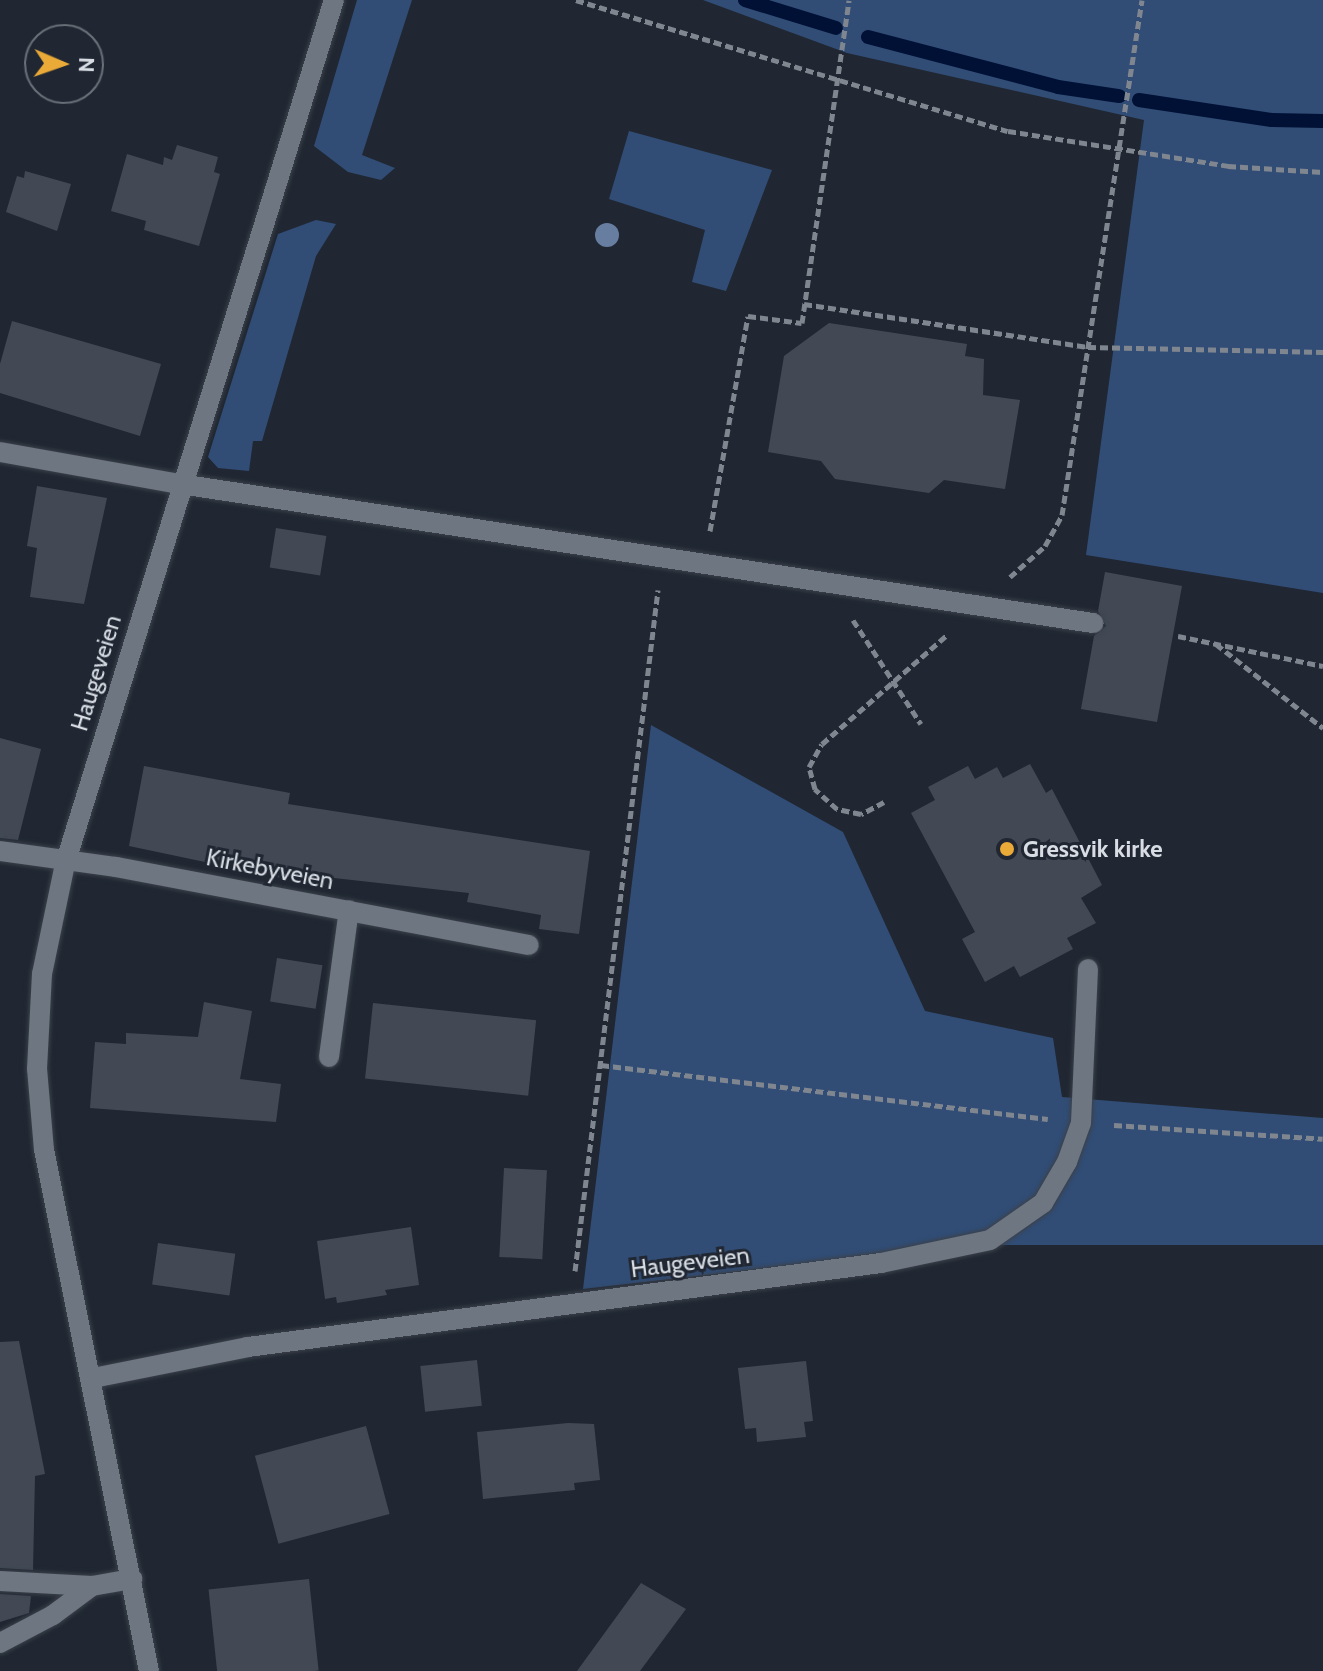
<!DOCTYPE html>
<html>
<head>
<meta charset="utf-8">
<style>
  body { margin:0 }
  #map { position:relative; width:1323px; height:1671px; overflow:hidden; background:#202732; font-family:Cabin,sans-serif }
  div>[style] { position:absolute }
  .green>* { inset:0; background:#314d76 }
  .stream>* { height:14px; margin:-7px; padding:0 7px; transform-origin:7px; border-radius:7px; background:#001135 }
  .building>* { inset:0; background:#424955; transform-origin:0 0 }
  .path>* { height:5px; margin-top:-2.5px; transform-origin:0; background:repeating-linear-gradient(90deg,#80868f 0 8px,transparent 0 12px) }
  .roads { filter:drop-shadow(0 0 2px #3b414a) drop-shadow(0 0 2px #3b414a) }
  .lane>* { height:20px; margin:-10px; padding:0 10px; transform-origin:10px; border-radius:10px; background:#6e7682 }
  .street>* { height:20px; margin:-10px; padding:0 10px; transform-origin:10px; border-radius:10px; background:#6e7682 }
  .trees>* { width:24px; height:24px; margin:-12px; border-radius:50%; background:#677ea1 }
  .dots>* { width:22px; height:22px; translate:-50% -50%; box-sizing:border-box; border:4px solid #202732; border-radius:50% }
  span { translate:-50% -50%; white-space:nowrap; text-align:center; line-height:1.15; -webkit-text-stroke:6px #202732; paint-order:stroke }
  .street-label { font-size:24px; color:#d8dde4 }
  .poi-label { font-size:24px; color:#d8dde4; font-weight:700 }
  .left { translate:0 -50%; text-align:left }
  .north { position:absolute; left:24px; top:24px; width:80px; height:80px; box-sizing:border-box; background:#202732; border:2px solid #6a7079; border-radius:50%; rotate:92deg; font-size:22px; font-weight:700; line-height:32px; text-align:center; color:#d8dde4 }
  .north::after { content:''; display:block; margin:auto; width:28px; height:36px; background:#eaaa38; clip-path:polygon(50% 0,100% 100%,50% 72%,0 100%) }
</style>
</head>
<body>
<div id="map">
  <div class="green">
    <i style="clip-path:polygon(357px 0,412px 0,362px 155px,395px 168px,381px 180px,348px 172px,314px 146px)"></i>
    <i style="clip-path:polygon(703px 0,1323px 0,1323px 593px,1086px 555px,1144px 120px,847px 53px)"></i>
    <i style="clip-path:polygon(629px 131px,772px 170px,726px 291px,692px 282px,705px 230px,609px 199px)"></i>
    <i style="clip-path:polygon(316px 220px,336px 224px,316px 256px,262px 441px,253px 441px,249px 471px,218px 468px,208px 457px,278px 234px)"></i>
    <i style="clip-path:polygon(651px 725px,843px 832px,925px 1011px,1053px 1038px,1062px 1097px,1323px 1118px,1323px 1245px,969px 1245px,583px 1289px)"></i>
  </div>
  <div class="stream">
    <i style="left:745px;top:0;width:95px;rotate:17.1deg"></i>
    <i style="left:868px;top:37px;width:196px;rotate:14.7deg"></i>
    <i style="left:1058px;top:87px;width:62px;rotate:8.4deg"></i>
    <i style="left:1139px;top:100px;width:134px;rotate:8.6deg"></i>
    <i style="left:1272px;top:120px;width:51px;rotate:1.1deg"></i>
  </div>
  <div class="building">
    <i style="clip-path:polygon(177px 145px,218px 157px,214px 172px,220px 174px,199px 246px,144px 230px,146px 221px,111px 211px,127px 154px,163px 165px,164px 157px,172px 160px)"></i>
    <i style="clip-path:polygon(25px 171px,71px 184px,57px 231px,6px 212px,17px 176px,24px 178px)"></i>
    <i style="clip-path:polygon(12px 321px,161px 364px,140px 436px,0 393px,0 364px)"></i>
    <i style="clip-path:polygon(829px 323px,967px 344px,965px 356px,984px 359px,983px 395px,1020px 400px,1005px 489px,944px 480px,929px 493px,835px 479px,821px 461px,768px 452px,784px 356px)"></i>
    <i style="clip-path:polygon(37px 486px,107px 498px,84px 604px,30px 597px,37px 548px,27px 546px)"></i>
    <i style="left:276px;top:528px;width:51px;height:40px;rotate:9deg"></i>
    <i style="clip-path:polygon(1105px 572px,1182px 586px,1157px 722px,1081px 709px,1094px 636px,1106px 626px,1098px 611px)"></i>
    <i style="clip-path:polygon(0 738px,41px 749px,18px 840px,0 838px)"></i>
    <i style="clip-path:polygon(1030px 764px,1046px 793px,1052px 789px,1102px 885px,1081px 898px,1096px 923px,1067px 938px,1073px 949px,1020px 977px,1014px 966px,985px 982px,962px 939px,975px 932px,911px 813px,935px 800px,928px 787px,968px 766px,975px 779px,997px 767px,1003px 778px)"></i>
    <i style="clip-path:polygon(144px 766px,290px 793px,288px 804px,590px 851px,579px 934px,539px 929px,541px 915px,467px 902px,469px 893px,307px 875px,305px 883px,129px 846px)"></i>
    <i style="left:277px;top:958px;width:46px;height:44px;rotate:9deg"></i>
    <i style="clip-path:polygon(204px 1002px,252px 1011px,240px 1079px,281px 1084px,276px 1122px,90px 1108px,95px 1042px,126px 1044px,126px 1033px,198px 1037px)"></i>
    <i style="left:373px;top:1003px;width:164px;height:76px;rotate:6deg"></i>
    <i style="left:504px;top:1168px;width:43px;height:89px;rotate:3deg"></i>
    <i style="clip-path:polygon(411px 1227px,419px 1285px,385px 1290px,387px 1295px,337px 1303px,336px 1297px,325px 1299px,317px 1241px)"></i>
    <i style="left:158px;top:1243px;width:78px;height:42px;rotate:8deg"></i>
    <i style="clip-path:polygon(19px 1341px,45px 1474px,35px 1476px,33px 1570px,0 1568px,0 1342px)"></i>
    <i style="left:477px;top:1360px;width:46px;height:57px;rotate:84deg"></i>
    <i style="clip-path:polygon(806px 1361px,813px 1421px,804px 1422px,806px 1437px,757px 1442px,756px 1428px,745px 1429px,738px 1368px)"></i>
    <i style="clip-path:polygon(568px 1423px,594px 1424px,600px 1480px,574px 1483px,575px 1490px,483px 1499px,477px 1432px)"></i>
    <i style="left:366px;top:1426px;width:91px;height:115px;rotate:75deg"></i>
    <i style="left:309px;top:1579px;width:92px;height:101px;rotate:84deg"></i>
    <i style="clip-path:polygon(641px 1583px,686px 1609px,640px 1671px,577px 1671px)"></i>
    <i style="clip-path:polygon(0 1594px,31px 1596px,29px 1613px,0 1622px)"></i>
  </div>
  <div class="path">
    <i style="left:576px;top:0;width:451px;rotate:16.9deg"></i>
    <i style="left:1008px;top:131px;width:223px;rotate:9deg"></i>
    <i style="left:1228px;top:166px;width:95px;rotate:3.6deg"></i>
    <i style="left:804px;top:304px;width:287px;rotate:8.6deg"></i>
    <i style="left:1088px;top:347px;width:235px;rotate:1.2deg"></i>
    <i style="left:710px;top:531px;width:218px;rotate:-80deg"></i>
    <i style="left:748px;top:316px;width:54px;rotate:7.4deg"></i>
    <i style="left:802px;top:323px;width:326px;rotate:-81.7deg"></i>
    <i style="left:1010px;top:577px;width:47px;rotate:-41.5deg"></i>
    <i style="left:1045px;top:546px;width:35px;rotate:-61deg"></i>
    <i style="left:1062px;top:515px;width:521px;rotate:-81.17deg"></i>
    <i style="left:853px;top:620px;width:124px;rotate:56.8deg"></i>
    <i style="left:1178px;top:636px;width:148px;rotate:11.7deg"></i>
    <i style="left:1216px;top:644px;width:136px;rotate:38.1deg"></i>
    <i style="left:884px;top:802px;width:26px;rotate:152deg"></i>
    <i style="left:861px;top:814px;width:25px;rotate:-168deg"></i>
    <i style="left:837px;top:809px;width:30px;rotate:-138deg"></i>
    <i style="left:815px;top:789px;width:23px;rotate:-105deg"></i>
    <i style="left:809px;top:767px;width:26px;rotate:-61deg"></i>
    <i style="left:822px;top:744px;width:166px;rotate:-41.1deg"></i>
    <i style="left:601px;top:1065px;width:450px;rotate:6.9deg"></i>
    <i style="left:1114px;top:1125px;width:209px;rotate:3.8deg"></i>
    <i style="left:575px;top:1271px;width:686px;rotate:-83.05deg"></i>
  </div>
  <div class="roads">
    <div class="lane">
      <i style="left:180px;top:484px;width:924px;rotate:8.66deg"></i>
    </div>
    <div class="street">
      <i style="left:0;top:452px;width:183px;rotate:10.1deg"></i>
      <i style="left:0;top:851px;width:117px;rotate:7.9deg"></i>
      <i style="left:116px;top:867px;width:420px;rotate:10.7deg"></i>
      <i style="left:329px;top:1057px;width:148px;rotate:-82.3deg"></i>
      <i style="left:93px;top:1378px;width:158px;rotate:-11.3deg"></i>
      <i style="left:248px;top:1347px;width:639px;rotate:-7.56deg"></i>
      <i style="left:881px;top:1263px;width:111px;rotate:-11.9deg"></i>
      <i style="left:990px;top:1240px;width:65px;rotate:-34.9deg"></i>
      <i style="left:1043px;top:1203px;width:48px;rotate:-59.7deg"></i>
      <i style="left:1067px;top:1162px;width:41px;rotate:-70.3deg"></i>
      <i style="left:1081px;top:1123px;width:154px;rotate:-87.4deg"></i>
      <i style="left:0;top:1581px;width:92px;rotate:3.1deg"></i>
      <i style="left:92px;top:1586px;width:41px;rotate:-9.9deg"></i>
      <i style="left:0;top:1643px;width:60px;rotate:-27.8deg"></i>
      <i style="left:53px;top:1615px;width:49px;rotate:-36.6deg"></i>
      <i style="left:149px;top:1671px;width:531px;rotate:-101.39deg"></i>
      <i style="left:44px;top:1150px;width:81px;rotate:-94.9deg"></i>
      <i style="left:37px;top:1069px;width:95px;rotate:-87deg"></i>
      <i style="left:42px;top:974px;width:112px;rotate:-78.2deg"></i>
      <i style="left:65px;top:864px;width:905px;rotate:-72.71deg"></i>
    </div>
  </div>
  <div class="trees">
    <i style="left:607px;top:235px"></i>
  </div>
  <div class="dots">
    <i style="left:1007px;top:849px;background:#eaaa38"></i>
  </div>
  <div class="street-label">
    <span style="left:96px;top:673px;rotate:-73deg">Haugeveien</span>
    <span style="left:270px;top:869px;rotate:11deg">Kirkebyveien</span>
    <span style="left:690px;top:1262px;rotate:-7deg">Haugeveien</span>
  </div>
  <div class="poi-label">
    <span class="left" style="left:1023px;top:849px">Gressvik kirke</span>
  </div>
  <div class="north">N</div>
</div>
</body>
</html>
